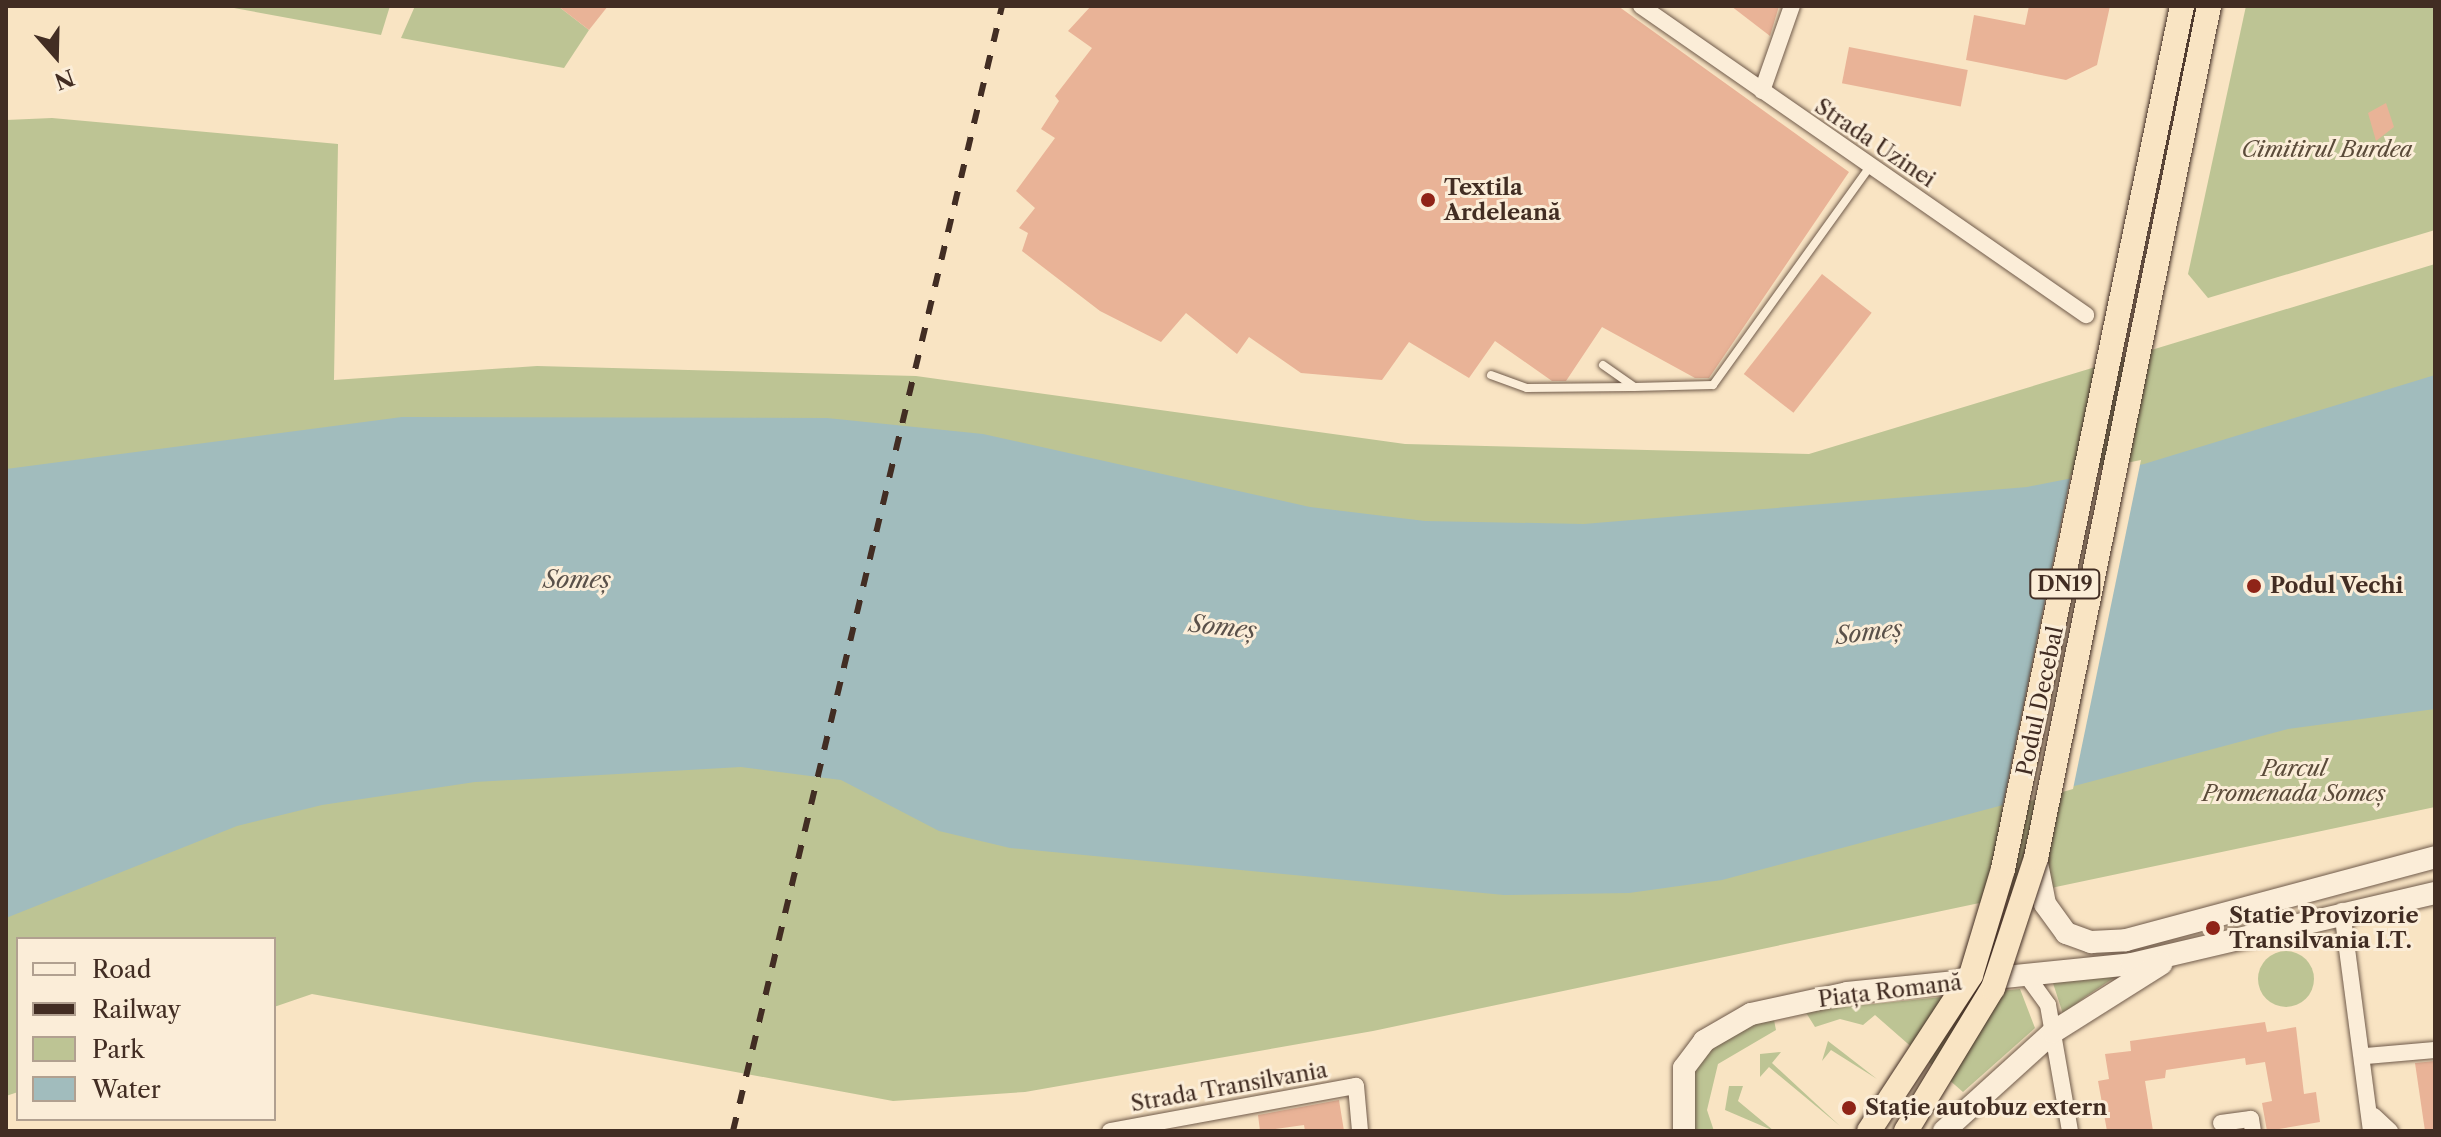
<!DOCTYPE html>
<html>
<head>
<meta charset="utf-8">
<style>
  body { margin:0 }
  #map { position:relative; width:2441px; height:1137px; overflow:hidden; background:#f9e4c3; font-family:"Libre Caslon Text",serif }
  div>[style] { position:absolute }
  .green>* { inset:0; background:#bdc494 }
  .round { border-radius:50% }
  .water>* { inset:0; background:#a1bcbd }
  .pier>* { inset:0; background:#f9e4c3 }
  .building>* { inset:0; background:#e9b397; transform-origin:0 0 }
  .roads { filter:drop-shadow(0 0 2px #705b4b) drop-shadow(0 0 2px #705b4b) }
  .lane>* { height:8px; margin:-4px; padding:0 4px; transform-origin:4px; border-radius:4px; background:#fbedd8 }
  .street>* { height:16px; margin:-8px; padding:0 8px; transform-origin:8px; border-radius:8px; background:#fbedd8 }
  .secondary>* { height:22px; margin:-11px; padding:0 11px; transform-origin:11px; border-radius:11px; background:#fbedd8 }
  .rail>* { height:6px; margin-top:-3px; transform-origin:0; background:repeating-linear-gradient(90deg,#422d23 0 14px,transparent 0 28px) }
  .bridges { filter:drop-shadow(0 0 2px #422d23) drop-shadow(0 0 2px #422d23) }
  .primary-bridge>* { height:24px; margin:-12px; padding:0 12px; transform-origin:12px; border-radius:12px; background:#f9e4c3 }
  .dots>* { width:22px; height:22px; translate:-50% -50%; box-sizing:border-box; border:4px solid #fbedd8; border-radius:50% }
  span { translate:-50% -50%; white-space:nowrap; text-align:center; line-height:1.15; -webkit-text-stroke:6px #fbedd8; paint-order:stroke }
  .shield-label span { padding:2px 6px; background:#fbedd8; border:2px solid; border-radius:6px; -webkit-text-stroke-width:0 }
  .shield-label { font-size:20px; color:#422d23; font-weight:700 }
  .street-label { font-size:22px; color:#422d23 }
  .park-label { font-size:22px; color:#5b4b3a; font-style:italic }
  .poi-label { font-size:22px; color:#422d23; font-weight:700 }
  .left { translate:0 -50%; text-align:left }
  .water-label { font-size:24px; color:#5a514a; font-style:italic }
  .frame { position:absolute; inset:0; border:8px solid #422d23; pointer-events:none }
  .legend { position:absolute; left:16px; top:937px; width:260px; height:184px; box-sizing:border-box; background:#fbedd8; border:2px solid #b1a090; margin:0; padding:10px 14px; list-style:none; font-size:24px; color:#422d23 }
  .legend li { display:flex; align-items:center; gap:16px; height:40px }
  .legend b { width:40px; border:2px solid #b1a090 }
  .north { position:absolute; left:16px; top:16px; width:80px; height:80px; -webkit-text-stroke:6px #fbedd8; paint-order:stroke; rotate:160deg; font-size:22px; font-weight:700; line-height:32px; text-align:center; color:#422d23 }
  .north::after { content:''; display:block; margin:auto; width:28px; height:36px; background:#422d23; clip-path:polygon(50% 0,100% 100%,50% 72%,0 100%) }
</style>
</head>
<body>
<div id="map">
  <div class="green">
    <i style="clip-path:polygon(223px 6px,390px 6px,381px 35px)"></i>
    <i style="clip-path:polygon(415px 6px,558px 6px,589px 30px,564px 68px,401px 38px)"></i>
    <i style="clip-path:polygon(2246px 6px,2435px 6px,2435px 230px,2208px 298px,2188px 274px)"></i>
    <i style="clip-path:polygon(52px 118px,338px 144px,334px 380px,537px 366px,916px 376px,1405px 444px,1809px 454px,2435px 264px,2435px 807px,1373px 1031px,1025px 1092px,893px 1101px,312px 994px,274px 1007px,274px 939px,18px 939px,18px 1092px,6px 1096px,6px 120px)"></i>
    <i class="round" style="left:2258px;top:951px;width:56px;height:56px"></i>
    <i style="clip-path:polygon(2121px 973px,2085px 997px,2063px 1014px,2052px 980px)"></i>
    <i style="clip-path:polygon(2020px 989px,2035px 1028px,1963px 1092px,1875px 1015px,1863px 1025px,1840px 1019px,1815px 1027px,1805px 1011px)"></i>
    <i style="clip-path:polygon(1759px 1020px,1774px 1020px,1776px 1030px,1718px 1064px,1707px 1110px,1714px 1131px,1695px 1131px,1694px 1068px,1704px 1050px)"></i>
    <i style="clip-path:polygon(1828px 1041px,1841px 1051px,1877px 1079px,1831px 1050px,1822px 1061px)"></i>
    <i style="clip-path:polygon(1781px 1052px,1772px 1063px,1840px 1126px,1769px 1067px,1760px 1077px,1760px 1054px)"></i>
    <i style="clip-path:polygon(1729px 1086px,1743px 1086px,1738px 1101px,1774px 1131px,1725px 1110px)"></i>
  </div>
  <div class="water">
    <i style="clip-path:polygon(2435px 375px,2435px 709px,2288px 729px,1722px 880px,1629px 893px,1504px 895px,1010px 848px,939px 831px,841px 780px,741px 767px,475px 782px,322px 805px,237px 826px,6px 918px,6px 469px,402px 417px,827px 418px,983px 434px,1310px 507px,1425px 521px,1584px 524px,2027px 487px,2144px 464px)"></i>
  </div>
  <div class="pier">
    <i style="clip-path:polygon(2141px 460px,2073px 789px,2002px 809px,2071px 474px)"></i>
  </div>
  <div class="building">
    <i style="clip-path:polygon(558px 6px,608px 6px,589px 30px)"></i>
    <i style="clip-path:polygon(1091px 6px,1618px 6px,1849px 172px,1709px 378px,1695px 378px,1602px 327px,1566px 381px,1552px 381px,1495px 341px,1469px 378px,1409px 342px,1382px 380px,1301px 373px,1249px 337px,1237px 354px,1186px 313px,1161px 342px,1100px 311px,1022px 251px,1028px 233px,1019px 228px,1035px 208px,1016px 191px,1055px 138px,1041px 129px,1059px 101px,1055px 96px,1092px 48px,1068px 31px)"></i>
    <i style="clip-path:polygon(1731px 6px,1779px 6px,1770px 36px)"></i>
    <i style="clip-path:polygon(2029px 6px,2110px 6px,2097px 65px,2066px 80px,1966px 60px,1974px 15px,2025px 25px)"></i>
    <i style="left:1849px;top:47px;width:121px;height:37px;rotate:11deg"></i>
    <i style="clip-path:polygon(2386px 103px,2394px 127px,2376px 141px,2368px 113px)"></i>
    <i style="left:1822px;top:274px;width:63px;height:127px;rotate:38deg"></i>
    <i style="clip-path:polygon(2265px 1022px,2267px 1032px,2296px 1027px,2304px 1094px,2316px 1092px,2320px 1122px,2267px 1131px,2262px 1103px,2272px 1101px,2265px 1062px,2246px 1065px,2245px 1058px,2166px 1070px,2165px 1078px,2145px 1081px,2153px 1131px,2107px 1131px,2098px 1081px,2109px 1079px,2105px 1054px,2131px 1051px,2130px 1041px)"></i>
    <i style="clip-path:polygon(2435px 1061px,2435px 1131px,2425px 1131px,2415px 1063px)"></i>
    <i style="clip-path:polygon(1339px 1100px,1344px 1131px,1305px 1131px,1304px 1125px,1260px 1131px,1258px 1115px)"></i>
  </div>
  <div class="roads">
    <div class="lane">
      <i style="left:1603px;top:365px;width:38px;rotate:35deg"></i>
      <i style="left:1634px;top:387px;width:79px;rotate:-1.5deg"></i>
      <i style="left:1713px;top:385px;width:266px;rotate:-54.3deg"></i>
      <i style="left:1491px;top:375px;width:38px;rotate:20deg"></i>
      <i style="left:1527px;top:388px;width:106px;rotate:-0.5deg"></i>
    </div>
    <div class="street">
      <i style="left:1641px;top:6px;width:542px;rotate:34.78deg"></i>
      <i style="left:1762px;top:91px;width:90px;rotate:-70.6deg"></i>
      <i style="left:2342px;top:911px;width:222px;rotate:82.5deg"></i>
      <i style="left:2027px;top:976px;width:36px;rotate:54deg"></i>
      <i style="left:2048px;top:1005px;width:128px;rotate:80.1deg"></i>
      <i style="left:2366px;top:1056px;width:69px;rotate:-5deg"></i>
      <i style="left:2374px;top:1116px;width:22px;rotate:43deg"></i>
      <i style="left:2221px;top:1123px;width:30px;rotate:-8deg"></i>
      <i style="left:2251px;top:1119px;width:12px;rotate:81deg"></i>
      <i style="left:1110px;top:1131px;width:250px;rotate:-10.4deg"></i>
      <i style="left:1356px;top:1086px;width:45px;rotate:84.9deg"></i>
    </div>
    <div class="secondary">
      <i style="left:2036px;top:858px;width:47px;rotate:78.9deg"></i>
      <i style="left:2045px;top:904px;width:36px;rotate:54deg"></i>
      <i style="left:2066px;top:933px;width:27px;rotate:20deg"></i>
      <i style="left:2091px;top:942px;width:35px;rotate:-3deg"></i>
      <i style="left:2126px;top:940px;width:320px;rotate:-15deg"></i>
      <i style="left:1684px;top:1131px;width:63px;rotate:-90deg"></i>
      <i style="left:1684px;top:1068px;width:34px;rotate:-53deg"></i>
      <i style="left:1704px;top:1041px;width:54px;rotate:-29.9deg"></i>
      <i style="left:1751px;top:1014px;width:98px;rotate:-12.3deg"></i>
      <i style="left:1847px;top:993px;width:286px;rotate:-5.8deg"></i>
      <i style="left:2132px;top:964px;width:311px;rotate:-13.2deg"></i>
      <i style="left:1944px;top:1131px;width:147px;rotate:-42.2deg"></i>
      <i style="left:2053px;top:1032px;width:128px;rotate:-32.2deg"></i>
    </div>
  </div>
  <div class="rail">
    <i style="left:733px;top:1131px;width:1157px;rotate:-76.55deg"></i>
  </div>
  <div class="bridges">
    <div class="primary-bridge">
      <i style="left:1869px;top:1131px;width:186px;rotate:-56.8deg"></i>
      <i style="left:1971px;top:975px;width:111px;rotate:-73.2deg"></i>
      <i style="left:2003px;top:869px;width:881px;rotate:-78.28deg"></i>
      <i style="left:1906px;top:1131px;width:167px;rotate:-58.7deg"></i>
      <i style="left:1993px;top:988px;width:137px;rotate:-71.7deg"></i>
      <i style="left:2036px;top:858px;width:869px;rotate:-78.52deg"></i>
    </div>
  </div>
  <div class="dots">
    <i style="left:1428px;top:200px;background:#8f2418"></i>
    <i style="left:2254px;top:586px;background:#8f2418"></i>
    <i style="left:2213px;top:928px;background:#8f2418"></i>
    <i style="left:1849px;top:1108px;background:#8f2418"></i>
  </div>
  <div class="shield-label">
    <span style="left:2065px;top:584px">DN19</span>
  </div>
  <div class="street-label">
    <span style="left:1875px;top:143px;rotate:34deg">Strada Uzinei</span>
    <span style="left:2040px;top:701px;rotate:-78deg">Podul Decebal</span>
    <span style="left:1890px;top:991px;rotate:-7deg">Piața Romană</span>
    <span style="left:1229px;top:1087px;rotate:-10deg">Strada Transilvania</span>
  </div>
  <div class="park-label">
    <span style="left:2327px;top:150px">Cimitirul Burdea</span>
    <span style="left:2294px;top:781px">Parcul<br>Promenada Someș</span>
  </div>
  <div class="poi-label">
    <span class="left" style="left:1444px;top:200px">Textila<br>Ardeleană</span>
    <span class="left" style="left:2270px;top:586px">Podul Vechi</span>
    <span class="left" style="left:2229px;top:928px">Statie Provizorie<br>Transilvania I.T.</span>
    <span class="left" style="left:1865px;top:1108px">Stație autobuz extern</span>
  </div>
  <div class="water-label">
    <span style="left:577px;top:580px">Someș</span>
    <span style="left:1223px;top:627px;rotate:6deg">Someș</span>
    <span style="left:1869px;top:632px;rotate:-7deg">Someș</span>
  </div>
  <div class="frame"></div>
  <ul class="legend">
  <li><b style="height:10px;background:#fbedd8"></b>Road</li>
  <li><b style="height:10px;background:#422d23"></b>Railway</li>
  <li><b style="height:22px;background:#bdc494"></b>Park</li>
  <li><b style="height:22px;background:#a1bcbd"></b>Water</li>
  </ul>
  <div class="north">N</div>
</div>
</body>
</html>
